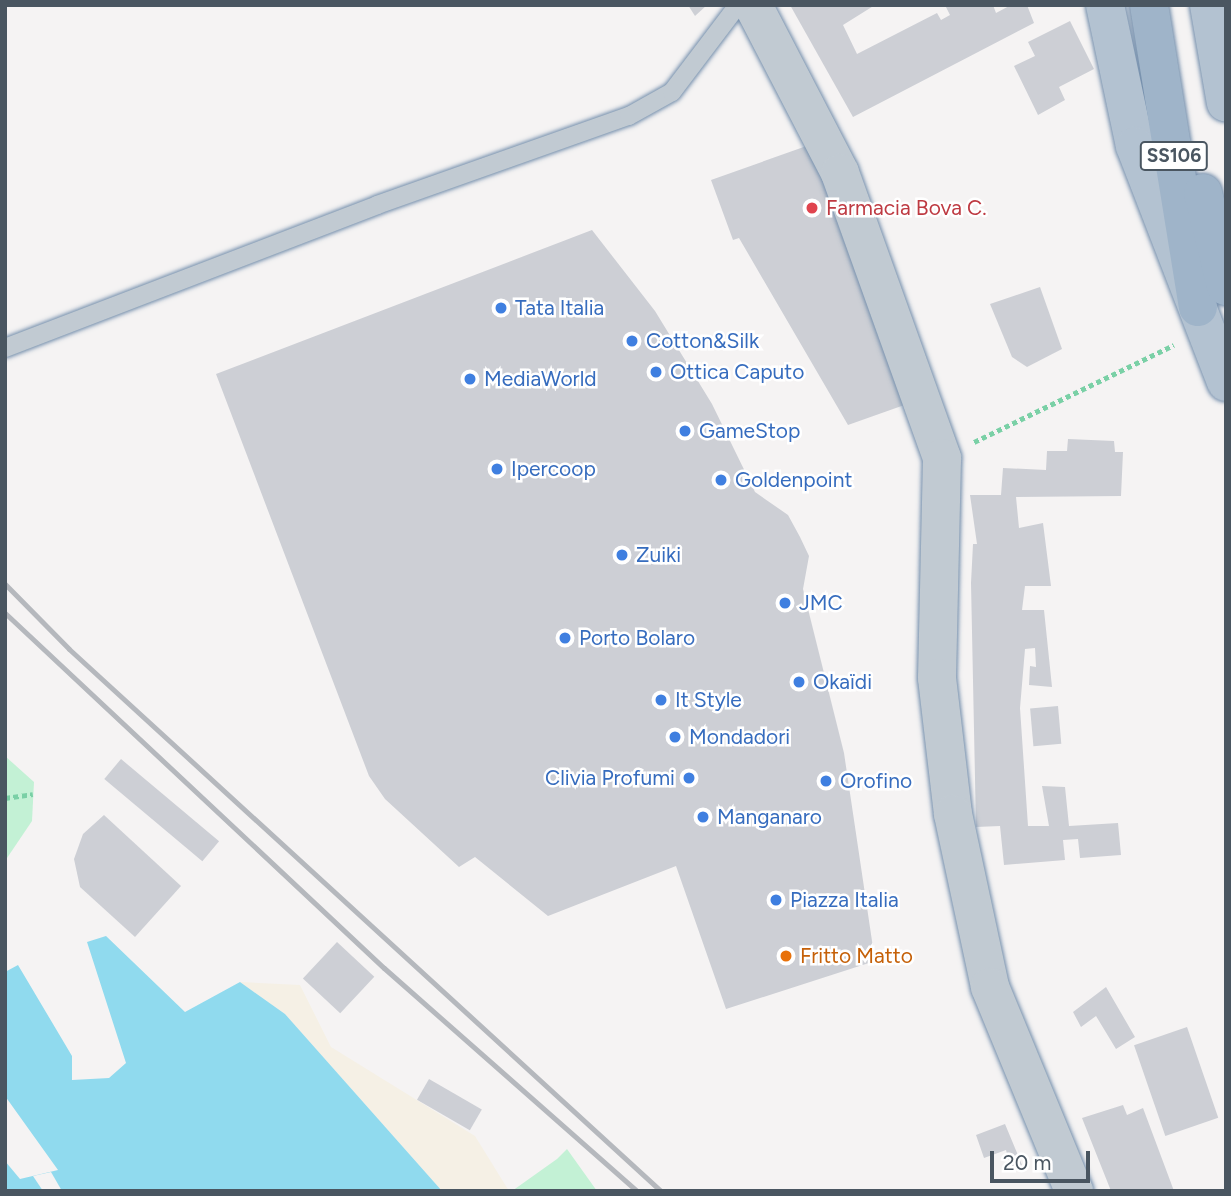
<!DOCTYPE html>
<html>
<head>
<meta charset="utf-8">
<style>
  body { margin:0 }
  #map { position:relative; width:1231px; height:1196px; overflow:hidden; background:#f5f3f3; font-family:Figtree,sans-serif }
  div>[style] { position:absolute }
  .green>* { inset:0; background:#c3f1d5 }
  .sand>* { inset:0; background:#f5f0e5 }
  .water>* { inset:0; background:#90daee }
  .pier>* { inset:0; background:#f5f3f3 }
  .building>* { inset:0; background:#cdcfd5; transform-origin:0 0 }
  .path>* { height:4.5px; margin-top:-2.25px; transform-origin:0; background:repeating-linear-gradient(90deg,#7ad0a6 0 5px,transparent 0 8.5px) }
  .roads { filter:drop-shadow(0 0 2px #7690ad) drop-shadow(0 0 2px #7690ad) }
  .service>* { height:18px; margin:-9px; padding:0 9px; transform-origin:9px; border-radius:9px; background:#c1cad2 }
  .tertiary>* { height:38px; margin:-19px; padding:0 19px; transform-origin:19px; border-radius:19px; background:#c1cad2 }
  .primary>* { height:38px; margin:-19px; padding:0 19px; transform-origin:19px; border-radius:19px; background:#b3c2d1 }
  .trunk>* { height:38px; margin:-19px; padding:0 19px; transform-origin:19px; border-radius:19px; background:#9fb4c9 }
  .rail>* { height:5px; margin:-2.5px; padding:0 2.5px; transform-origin:2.5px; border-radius:2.5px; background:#b5b8bd }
  .dots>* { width:19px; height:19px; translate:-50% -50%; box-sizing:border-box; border:4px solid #fff; border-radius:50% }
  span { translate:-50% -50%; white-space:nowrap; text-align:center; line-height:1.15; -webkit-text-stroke:5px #fff; paint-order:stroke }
  .shield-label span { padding:2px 5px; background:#fff; border:2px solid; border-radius:5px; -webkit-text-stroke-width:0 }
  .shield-label { font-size:19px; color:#4a5661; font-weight:700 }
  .health-label { font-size:21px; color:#be3a42 }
  .left { translate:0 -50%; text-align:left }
  .shop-label { font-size:21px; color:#366cbe }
  .right { translate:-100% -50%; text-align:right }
  .food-label { font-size:21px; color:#c56008 }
  .frame { position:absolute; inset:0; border:7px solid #4a5661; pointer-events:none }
  .scale { position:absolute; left:990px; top:1151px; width:100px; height:32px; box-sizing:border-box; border:4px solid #4a5661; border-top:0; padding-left:9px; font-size:21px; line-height:24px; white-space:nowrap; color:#4a5661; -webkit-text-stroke:5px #fff; paint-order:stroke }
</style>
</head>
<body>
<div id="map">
  <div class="green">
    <i style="clip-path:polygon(5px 756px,34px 782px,32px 821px,5px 861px)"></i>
    <i style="clip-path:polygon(567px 1149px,597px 1191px,512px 1191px,557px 1159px)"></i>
  </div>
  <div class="sand">
    <i style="clip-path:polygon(240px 982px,300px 985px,331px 1047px,475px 1136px,509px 1191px,442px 1191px,285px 1014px)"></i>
  </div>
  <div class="water">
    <i style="clip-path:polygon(106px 936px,185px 1012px,240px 982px,285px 1014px,442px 1191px,5px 1191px,5px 1161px,20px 1179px,58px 1170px,5px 1096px,5px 972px,18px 965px,72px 1056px,72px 1080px,109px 1078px,126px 1063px,87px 942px)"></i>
  </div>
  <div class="pier">
    <i style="clip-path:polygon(51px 1172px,62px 1191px,43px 1191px,33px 1176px)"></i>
  </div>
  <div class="building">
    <i style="clip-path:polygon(688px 5px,707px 5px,695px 16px)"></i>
    <i style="clip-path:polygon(790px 5px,875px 5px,843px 25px,857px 54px,937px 13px,941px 20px,950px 15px,945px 5px,993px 5px,996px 13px,1011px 5px,1027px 5px,1034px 23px,853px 117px)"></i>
    <i style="clip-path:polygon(1070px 21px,1094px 69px,1059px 87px,1065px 100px,1038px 115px,1014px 66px,1035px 56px,1028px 42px)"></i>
    <i style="clip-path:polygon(815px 143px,910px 403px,848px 425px,739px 238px,733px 240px,711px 180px)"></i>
    <i style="clip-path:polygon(592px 230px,655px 311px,712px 404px,755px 492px,788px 515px,800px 537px,809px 556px,803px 589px,844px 753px,875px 961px,726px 1009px,676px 866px,548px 916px,475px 857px,459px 867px,385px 799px,369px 776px,216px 374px)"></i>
    <i style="clip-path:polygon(1040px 287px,1062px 349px,1027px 367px,1012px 357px,990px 304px)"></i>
    <i style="clip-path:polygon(1068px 439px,1114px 441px,1115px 452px,1123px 452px,1121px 496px,1016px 497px,1019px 528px,1043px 523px,1051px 586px,1025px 586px,1022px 610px,1044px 610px,1052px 687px,1029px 685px,1030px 666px,1036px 667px,1035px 648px,1025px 649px,1020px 708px,1028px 826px,1049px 826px,1042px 786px,1065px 787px,1069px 826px,1118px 823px,1121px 855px,1080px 858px,1078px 839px,1063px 840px,1065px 860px,1004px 865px,1000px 826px,976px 827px,971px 583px,973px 544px,977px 544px,970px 495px,1001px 495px,1003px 468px,1046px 470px,1047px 451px,1067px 451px)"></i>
    <i style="left:1058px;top:706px;width:38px;height:28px;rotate:85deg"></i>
    <i style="left:121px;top:759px;width:128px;height:26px;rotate:40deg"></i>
    <i style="clip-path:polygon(104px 815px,181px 886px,135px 937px,80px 887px,74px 859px,83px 834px)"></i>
    <i style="left:337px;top:942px;width:51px;height:50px;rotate:43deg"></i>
    <i style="clip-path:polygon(1106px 987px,1135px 1037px,1116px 1049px,1096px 1016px,1081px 1027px,1073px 1012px)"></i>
    <i style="left:1187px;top:1027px;width:96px;height:56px;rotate:71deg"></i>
    <i style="left:429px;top:1079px;width:61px;height:24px;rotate:30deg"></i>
    <i style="clip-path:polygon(1123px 1105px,1127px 1115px,1143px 1108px,1174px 1191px,1111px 1191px,1082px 1118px)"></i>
    <i style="clip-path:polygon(1005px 1124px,1022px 1165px,1011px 1170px,1006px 1150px,984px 1158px,976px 1135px)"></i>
  </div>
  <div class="path">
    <i style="left:974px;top:442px;width:222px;rotate:-25.9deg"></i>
    <i style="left:5px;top:798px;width:28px;rotate:-8deg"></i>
  </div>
  <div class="roads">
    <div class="service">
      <i style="left:5px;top:348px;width:399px;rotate:-21deg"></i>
      <i style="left:377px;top:205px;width:267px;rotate:-19.5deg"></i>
      <i style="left:629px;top:116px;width:49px;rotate:-29.2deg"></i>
      <i style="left:672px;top:92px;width:109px;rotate:-52.8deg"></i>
    </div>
    <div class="tertiary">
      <i style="left:753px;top:5px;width:189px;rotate:62.6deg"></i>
      <i style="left:840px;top:173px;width:303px;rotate:70.3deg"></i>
      <i style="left:942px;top:458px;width:220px;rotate:91.3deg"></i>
      <i style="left:937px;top:678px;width:137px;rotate:83.3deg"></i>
      <i style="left:953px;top:814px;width:177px;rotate:77.9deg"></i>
      <i style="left:990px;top:987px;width:221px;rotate:67.6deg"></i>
    </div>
    <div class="primary">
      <i style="left:1105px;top:5px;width:144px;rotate:78deg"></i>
      <i style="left:1135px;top:146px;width:253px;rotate:68.9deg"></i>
      <i style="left:1209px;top:5px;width:99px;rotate:80.2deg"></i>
    </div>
    <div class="trunk">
      <i style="left:1149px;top:5px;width:306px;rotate:80.8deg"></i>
      <i style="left:1203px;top:193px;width:96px;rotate:76.1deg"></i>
    </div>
  </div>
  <div class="rail">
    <i style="left:5px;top:584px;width:91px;rotate:45.4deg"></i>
    <i style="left:69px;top:649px;width:803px;rotate:42.48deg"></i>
    <i style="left:5px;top:613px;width:519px;rotate:43.13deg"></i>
    <i style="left:384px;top:968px;width:337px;rotate:41.4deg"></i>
  </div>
  <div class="dots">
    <i style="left:812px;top:208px;background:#e0444e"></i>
    <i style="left:501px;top:308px;background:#3f7fe0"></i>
    <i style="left:632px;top:341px;background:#3f7fe0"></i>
    <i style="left:656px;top:372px;background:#3f7fe0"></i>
    <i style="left:470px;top:379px;background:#3f7fe0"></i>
    <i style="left:685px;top:431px;background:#3f7fe0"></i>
    <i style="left:497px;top:469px;background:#3f7fe0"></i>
    <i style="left:721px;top:480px;background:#3f7fe0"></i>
    <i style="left:622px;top:555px;background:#3f7fe0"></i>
    <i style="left:785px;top:603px;background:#3f7fe0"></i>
    <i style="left:565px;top:638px;background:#3f7fe0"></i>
    <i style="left:799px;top:682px;background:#3f7fe0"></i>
    <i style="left:661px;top:700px;background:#3f7fe0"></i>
    <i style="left:675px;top:737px;background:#3f7fe0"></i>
    <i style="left:689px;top:778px;background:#3f7fe0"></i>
    <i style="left:826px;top:781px;background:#3f7fe0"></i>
    <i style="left:703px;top:817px;background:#3f7fe0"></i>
    <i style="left:776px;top:900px;background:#3f7fe0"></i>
    <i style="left:786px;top:956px;background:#e8710a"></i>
  </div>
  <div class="shield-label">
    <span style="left:1174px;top:156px">SS106</span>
  </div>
  <div class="health-label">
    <span class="left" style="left:826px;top:208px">Farmacia Bova C.</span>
  </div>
  <div class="shop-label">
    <span class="left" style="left:515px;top:308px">Tata Italia</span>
    <span class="left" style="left:646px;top:341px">Cotton&amp;Silk</span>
    <span class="left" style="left:670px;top:372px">Ottica Caputo</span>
    <span class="left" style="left:484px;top:379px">MediaWorld</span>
    <span class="left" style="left:699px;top:431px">GameStop</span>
    <span class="left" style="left:511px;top:469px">Ipercoop</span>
    <span class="left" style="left:735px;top:480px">Goldenpoint</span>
    <span class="left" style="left:636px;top:555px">Zuiki</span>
    <span class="left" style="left:799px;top:603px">JMC</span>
    <span class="left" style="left:579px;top:638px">Porto Bolaro</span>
    <span class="left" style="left:813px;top:682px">Okaïdi</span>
    <span class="left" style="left:675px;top:700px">It Style</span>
    <span class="left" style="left:689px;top:737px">Mondadori</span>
    <span class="right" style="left:675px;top:778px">Clivia Profumi</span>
    <span class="left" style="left:840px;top:781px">Orofino</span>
    <span class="left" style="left:717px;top:817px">Manganaro</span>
    <span class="left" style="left:790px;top:900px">Piazza Italia</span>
  </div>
  <div class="food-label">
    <span class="left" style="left:800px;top:956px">Fritto Matto</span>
  </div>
  <div class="frame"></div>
  <div class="scale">20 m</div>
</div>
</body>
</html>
